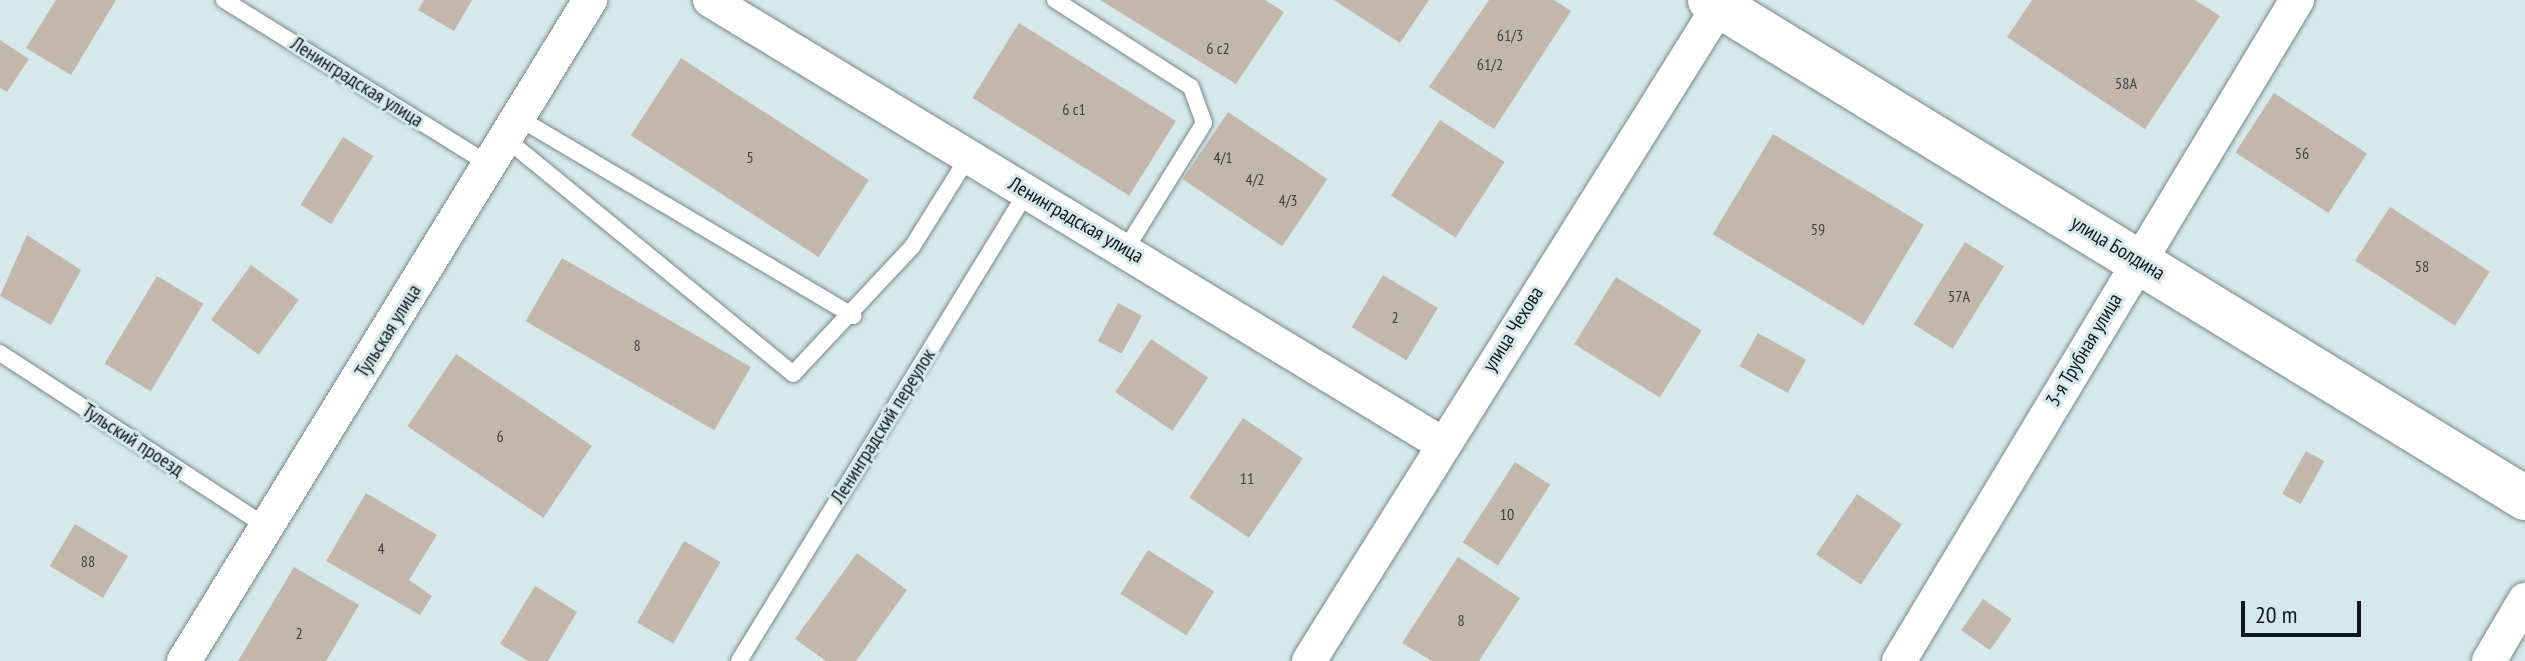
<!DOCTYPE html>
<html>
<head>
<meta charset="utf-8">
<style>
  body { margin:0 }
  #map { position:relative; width:2525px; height:661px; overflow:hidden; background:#d5e9eb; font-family:"PT Sans Narrow",sans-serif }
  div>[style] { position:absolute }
  .building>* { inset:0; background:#c3b7ab; transform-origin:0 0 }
  .roads { filter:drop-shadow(0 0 2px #76888a) drop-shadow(0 0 2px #76888a) }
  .service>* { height:16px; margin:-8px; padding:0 8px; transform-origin:8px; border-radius:8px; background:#fff }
  .minor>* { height:34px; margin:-17px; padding:0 17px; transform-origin:17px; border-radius:17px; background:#fff }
  .primary>* { height:44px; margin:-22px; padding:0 22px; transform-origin:22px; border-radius:22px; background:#fff }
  span { translate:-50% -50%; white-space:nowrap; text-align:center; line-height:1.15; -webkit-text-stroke:6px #d5e9eb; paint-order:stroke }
  .number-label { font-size:16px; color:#3d3f3d }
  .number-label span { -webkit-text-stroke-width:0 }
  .street-label { font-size:20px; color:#101718 }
  .scale { position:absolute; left:2241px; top:601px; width:120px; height:36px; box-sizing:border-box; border:4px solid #101718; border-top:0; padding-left:10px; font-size:24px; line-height:28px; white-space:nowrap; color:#101718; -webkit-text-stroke:6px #d5e9eb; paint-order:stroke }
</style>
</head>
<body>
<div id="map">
  <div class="building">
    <i style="clip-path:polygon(56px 0,116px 0,71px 75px,26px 48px)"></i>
    <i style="clip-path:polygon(424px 0,472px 0,454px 31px,418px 10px)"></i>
    <i style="clip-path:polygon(1100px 0,1265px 0,1284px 12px,1236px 84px)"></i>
    <i style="clip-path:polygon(1334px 0,1429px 0,1400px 43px)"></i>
    <i style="clip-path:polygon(1489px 0,1554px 0,1571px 11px,1494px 129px,1429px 87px)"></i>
    <i style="clip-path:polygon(2032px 0,2195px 0,2220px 16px,2145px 129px,2007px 37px)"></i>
    <i style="left:1019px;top:23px;width:185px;height:88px;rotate:32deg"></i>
    <i style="clip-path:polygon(0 40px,29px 59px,7px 92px,0 88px)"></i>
    <i style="left:681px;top:58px;width:224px;height:92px;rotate:33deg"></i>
    <i style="left:2274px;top:93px;width:111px;height:71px;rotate:33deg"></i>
    <i style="left:1228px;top:112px;width:120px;height:81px;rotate:34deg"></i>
    <i style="left:1440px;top:120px;width:77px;height:90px;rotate:33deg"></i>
    <i style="left:1773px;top:134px;width:176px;height:117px;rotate:31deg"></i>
    <i style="left:343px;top:137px;width:36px;height:80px;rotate:32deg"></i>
    <i style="left:2390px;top:207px;width:119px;height:64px;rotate:33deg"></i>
    <i style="clip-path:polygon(27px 235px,81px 270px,51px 325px,0 296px)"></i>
    <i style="left:1965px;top:242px;width:46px;height:97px;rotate:32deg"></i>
    <i style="left:562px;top:258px;width:218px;height:73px;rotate:30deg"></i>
    <i style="left:251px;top:265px;width:59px;height:68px;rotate:36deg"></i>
    <i style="left:1383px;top:275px;width:64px;height:61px;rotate:31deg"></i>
    <i style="left:157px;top:276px;width:54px;height:102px;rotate:31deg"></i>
    <i style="left:1616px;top:277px;width:101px;height:79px;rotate:32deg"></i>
    <i style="left:1118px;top:303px;width:27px;height:43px;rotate:28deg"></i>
    <i style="left:1758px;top:333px;width:55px;height:38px;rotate:29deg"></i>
    <i style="left:1151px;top:339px;width:69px;height:64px;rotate:34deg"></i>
    <i style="left:456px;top:354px;width:164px;height:87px;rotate:34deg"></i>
    <i style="left:1243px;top:418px;width:72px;height:96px;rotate:34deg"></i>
    <i style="left:2306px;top:451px;width:21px;height:49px;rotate:29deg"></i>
    <i style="left:1515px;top:462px;width:42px;height:96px;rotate:33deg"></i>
    <i style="clip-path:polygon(366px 493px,437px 535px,409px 580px,432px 596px,420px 615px,326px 561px)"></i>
    <i style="left:1857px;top:494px;width:54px;height:73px;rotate:34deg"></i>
    <i style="left:75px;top:524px;width:62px;height:49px;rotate:31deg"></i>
    <i style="left:684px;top:541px;width:42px;height:94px;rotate:30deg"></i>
    <i style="left:1148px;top:550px;width:78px;height:52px;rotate:32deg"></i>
    <i style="clip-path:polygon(857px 553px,907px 590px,856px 661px,826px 661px,795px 639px)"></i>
    <i style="clip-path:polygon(1458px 557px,1520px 598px,1479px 661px,1432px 661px,1402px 643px)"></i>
    <i style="clip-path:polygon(294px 567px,359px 605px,326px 661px,238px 661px)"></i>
    <i style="clip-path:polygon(535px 586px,577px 612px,548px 661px,528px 661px,500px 644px)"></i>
    <i style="left:1983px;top:599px;width:35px;height:38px;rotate:35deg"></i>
  </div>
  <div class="roads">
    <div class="service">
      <i style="left:224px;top:0;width:313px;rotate:31.8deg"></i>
      <i style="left:1055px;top:0;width:161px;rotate:32.6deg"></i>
      <i style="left:1191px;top:87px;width:38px;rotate:70deg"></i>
      <i style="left:1204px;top:123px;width:148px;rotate:121.8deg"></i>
      <i style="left:517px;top:117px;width:391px;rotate:30.6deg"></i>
      <i style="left:505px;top:138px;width:372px;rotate:39.3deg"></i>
      <i style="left:793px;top:374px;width:174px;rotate:-46.9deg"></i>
      <i style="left:912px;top:247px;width:104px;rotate:-58deg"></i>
      <i style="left:0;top:353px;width:319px;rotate:33.1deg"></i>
      <i style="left:739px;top:661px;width:553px;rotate:-58.47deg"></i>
    </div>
    <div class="minor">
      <i style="left:710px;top:0;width:855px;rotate:31.22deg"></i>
      <i style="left:184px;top:661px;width:776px;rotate:-58.44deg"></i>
      <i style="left:1309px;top:661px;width:780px;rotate:-57.94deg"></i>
      <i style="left:1899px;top:661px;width:772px;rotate:-58.95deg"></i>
      <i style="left:2489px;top:661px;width:71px;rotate:-59.5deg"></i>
    </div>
    <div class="primary">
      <i style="left:1710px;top:0;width:955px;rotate:31.43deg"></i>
    </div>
  </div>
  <div class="number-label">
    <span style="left:1510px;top:35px">61/3</span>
    <span style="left:1218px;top:48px">6 с2</span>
    <span style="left:1490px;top:64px">61/2</span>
    <span style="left:2126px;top:83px">58А</span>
    <span style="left:1074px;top:109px">6 с1</span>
    <span style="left:2302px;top:153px">56</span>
    <span style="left:750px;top:157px">5</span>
    <span style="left:1223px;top:157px">4/1</span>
    <span style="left:1255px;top:179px">4/2</span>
    <span style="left:1288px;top:200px">4/3</span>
    <span style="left:1818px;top:229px">59</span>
    <span style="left:2422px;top:266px">58</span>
    <span style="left:1959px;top:296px">57А</span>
    <span style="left:1395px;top:317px">2</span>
    <span style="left:637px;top:345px">8</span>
    <span style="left:500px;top:436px">6</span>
    <span style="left:1247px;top:478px">11</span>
    <span style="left:1507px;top:514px">10</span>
    <span style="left:381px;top:548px">4</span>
    <span style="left:88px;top:561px">88</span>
    <span style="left:1461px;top:620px">8</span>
    <span style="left:299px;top:633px">2</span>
  </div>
  <div class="street-label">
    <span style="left:357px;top:82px;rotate:32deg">Ленинградская улица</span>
    <span style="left:1076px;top:220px;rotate:30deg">Ленинградская улица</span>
    <span style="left:2118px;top:248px;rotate:31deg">улица Болдина</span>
    <span style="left:1513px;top:329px;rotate:-58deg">улица Чехова</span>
    <span style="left:388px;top:331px;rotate:-58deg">Тульская улица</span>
    <span style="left:2084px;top:350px;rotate:-59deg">3-я Трубная улица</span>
    <span style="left:883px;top:426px;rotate:-58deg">Ленинградский переулок</span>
    <span style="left:133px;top:440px;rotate:33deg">Тульский проезд</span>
  </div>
  <div class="scale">20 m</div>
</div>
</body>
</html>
